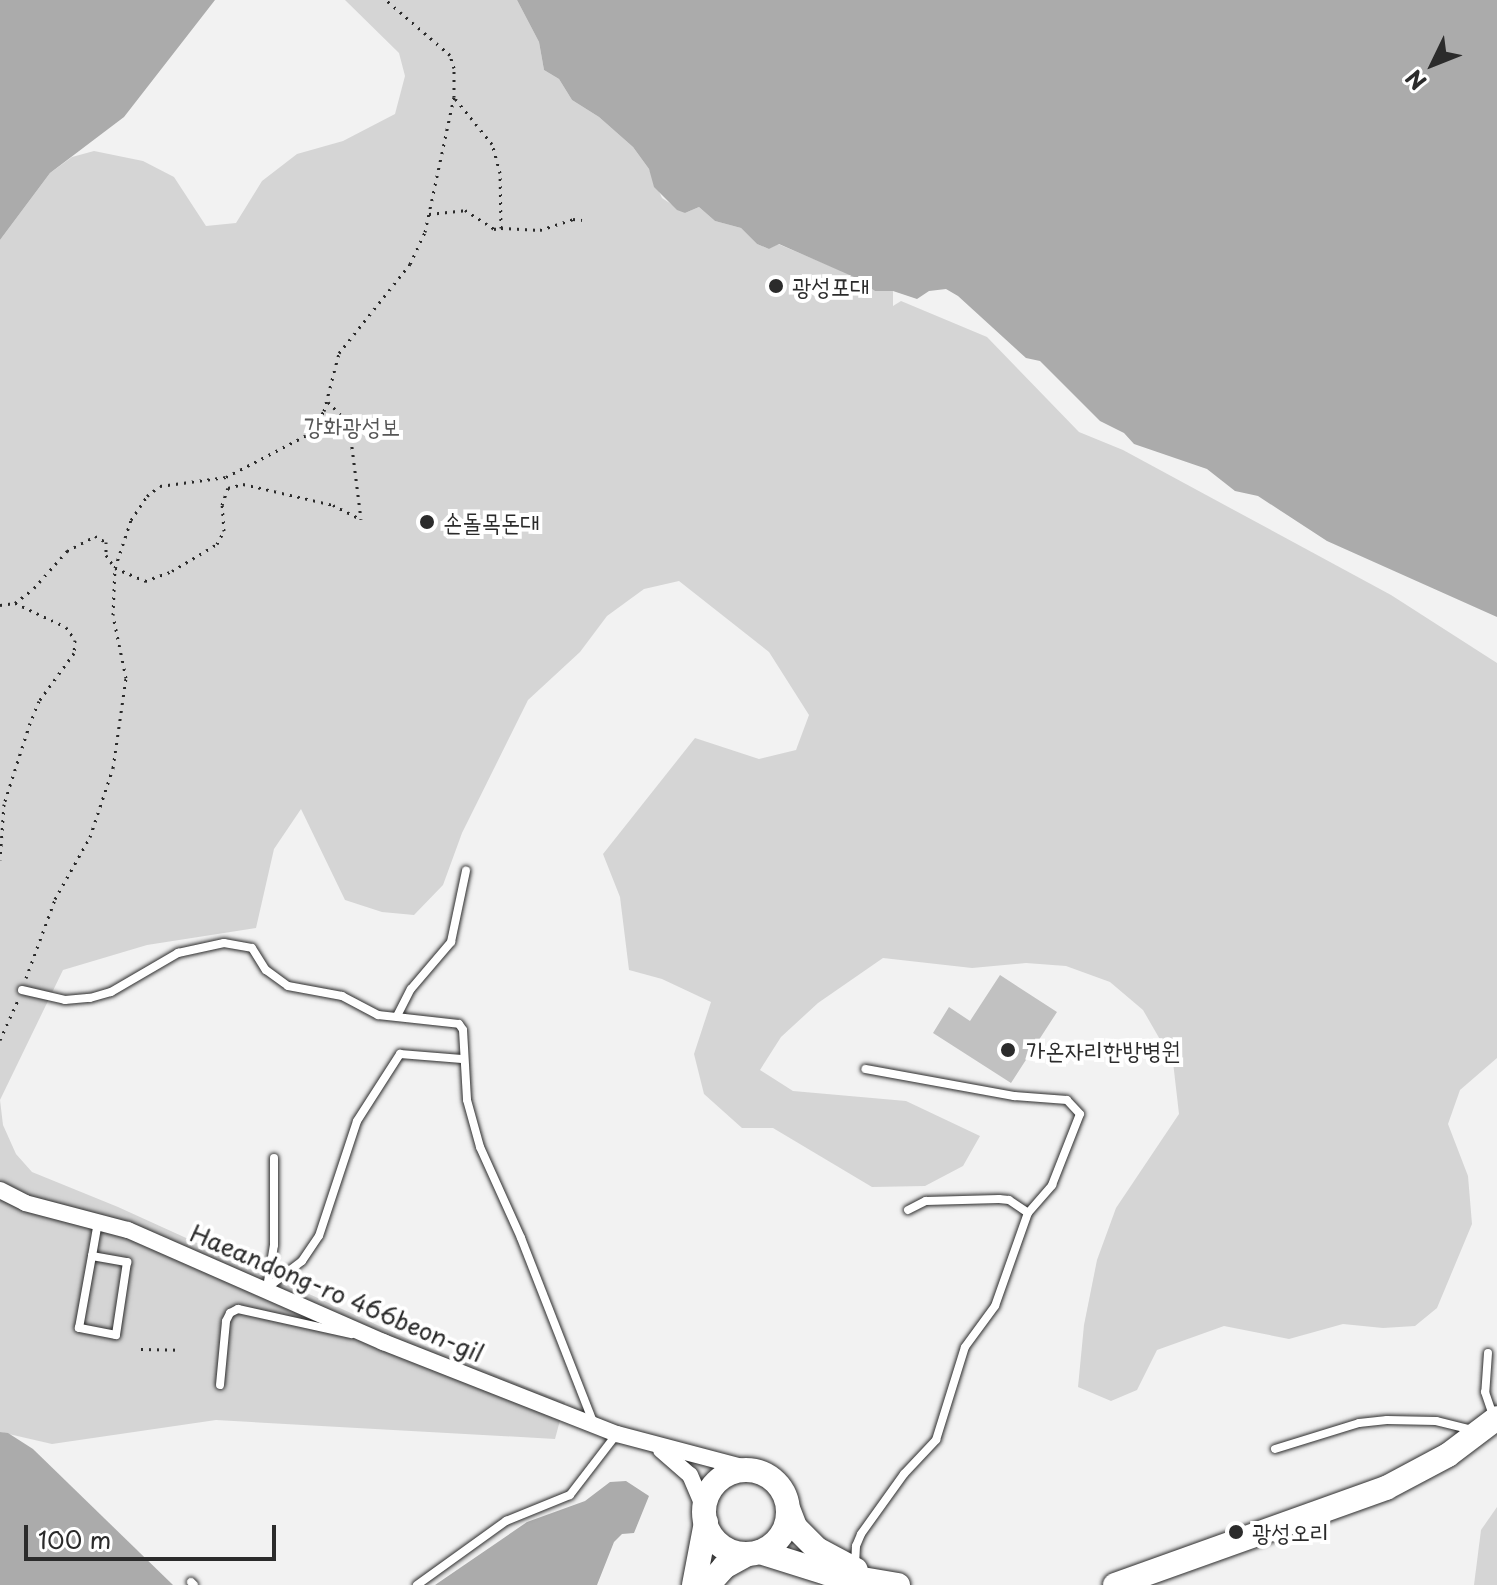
<!DOCTYPE html>
<html>
<head>
<meta charset="utf-8">
<style>
  body { margin:0 }
  #map { position:relative; width:1497px; height:1585px; overflow:hidden; background:#f2f2f2; font-family:"Playpen Sans","Poor Story",sans-serif }
  div>[style] { position:absolute }
  .green>* { inset:0; background:#d5d5d5 }
  .water>* { inset:0; background:#ababab }
  .building>* { inset:0; background:#c1c1c1 }
  .path>* { height:3px; margin-top:-1.5px; transform-origin:0; background:repeating-linear-gradient(90deg,#2b2b2b 0 2px,transparent 0 8px) }
  .roads { filter:drop-shadow(0 0 2px #2b2b2b) drop-shadow(0 0 2px #2b2b2b) }
  .lane>* { height:8px; margin:-4px; padding:0 4px; transform-origin:4px; border-radius:4px; background:#fff }
  .street>* { height:16px; margin:-8px; padding:0 8px; transform-origin:8px; border-radius:8px; background:#fff }
  .secondary>* { height:24px; margin:-12px; padding:0 12px; transform-origin:12px; border-radius:12px; background:#fff }
  .secondary>.ring { margin:-12px; padding:0; box-sizing:content-box; background:none; border:24px solid #fff; border-radius:50% }
  .dots>* { width:22px; height:22px; translate:-50% -50%; box-sizing:border-box; border:4px solid #fff; border-radius:50% }
  span { translate:-50% -50%; white-space:nowrap; text-align:center; line-height:1.15; -webkit-text-stroke:8px #fff; paint-order:stroke }
  .poi-label { font-size:24px; color:#2b2b2b }
  .left { translate:0 -50%; text-align:left }
  .park-label { font-size:24px; color:#565656 }
  .street-label { font-size:24px; color:#2b2b2b }
  .north { position:absolute; left:1393px; top:24px; width:80px; height:80px; -webkit-text-stroke:6px #fff; paint-order:stroke; rotate:227deg; font-size:22px; font-weight:700; line-height:32px; text-align:center; color:#2b2b2b }
  .north::after { content:''; display:block; margin:auto; width:28px; height:36px; background:#2b2b2b; clip-path:polygon(50% 0,100% 100%,50% 72%,0 100%) }
  .scale { position:absolute; left:24px; top:1525px; width:252px; height:36px; box-sizing:border-box; border:4px solid #2b2b2b; border-top:0; padding-left:10px; font-size:24px; line-height:28px; white-space:nowrap; color:#2b2b2b; -webkit-text-stroke:6px #fff; paint-order:stroke }
</style>
</head>
<body>
<div id="map">
  <div class="green">
    <i style="clip-path:polygon(345px 0,517px 0,539px 42px,544px 70px,559px 79px,572px 100px,599px 117px,633px 147px,649px 169px,662px 198px,685px 213px,699px 207px,715px 221px,741px 228px,757px 244px,769px 249px,778px 244px,854px 276px,875px 291px,893px 291px,893px 306px,901px 301px,987px 337px,1079px 432px,1123px 450px,1391px 595px,1497px 663px,1497px 1058px,1460px 1090px,1448px 1124px,1468px 1176px,1472px 1224px,1437px 1308px,1415px 1326px,1383px 1328px,1343px 1324px,1289px 1339px,1224px 1326px,1157px 1350px,1137px 1390px,1111px 1401px,1078px 1387px,1084px 1325px,1097px 1260px,1116px 1208px,1179px 1114px,1173px 1062px,1143px 1010px,1110px 982px,1066px 966px,1026px 963px,972px 968px,883px 958px,818px 1003px,781px 1037px,760px 1070px,793px 1091px,906px 1101px,980px 1136px,963px 1166px,925px 1186px,872px 1187px,773px 1128px,742px 1128px,704px 1094px,694px 1054px,711px 1002px,662px 979px,629px 970px,620px 897px,603px 854px,695px 738px,759px 759px,796px 750px,809px 715px,769px 652px,679px 581px,644px 589px,607px 616px,580px 652px,528px 700px,462px 833px,443px 885px,414px 915px,382px 912px,345px 900px,301px 809px,274px 849px,256px 928px,147px 945px,63px 970px,0 1100px,3px 1125px,16px 1154px,32px 1172px,118px 1207px,410px 1340px,565px 1402px,555px 1439px,216px 1420px,52px 1444px,0 1432px,0 240px,50px 173px,72px 157px,94px 151px,143px 161px,174px 177px,206px 226px,236px 223px,262px 181px,297px 154px,343px 141px,395px 114px,405px 76px,399px 53px)"></i>
    <i style="clip-path:polygon(1497px 1507px,1497px 1585px,1474px 1585px,1481px 1530px)"></i>
  </div>
  <div class="water">
    <i style="clip-path:polygon(0 0,215px 0,124px 117px,50px 173px,0 240px)"></i>
    <i style="clip-path:polygon(517px 0,1497px 0,1497px 617px,1327px 541px,1258px 496px,1235px 491px,1207px 469px,1134px 444px,1124px 433px,1100px 421px,1040px 361px,1026px 358px,958px 296px,946px 289px,929px 291px,917px 299px,893px 291px,875px 291px,854px 277px,779px 244px,769px 249px,757px 244px,741px 228px,715px 221px,699px 207px,685px 213px,677px 210px,654px 187px,649px 169px,633px 147px,599px 117px,572px 100px,559px 79px,544px 70px,539px 42px)"></i>
    <i style="clip-path:polygon(0 1432px,8px 1433px,33px 1449px,173px 1585px,0 1585px)"></i>
    <i style="clip-path:polygon(626px 1481px,649px 1496px,634px 1533px,622px 1534px,614px 1542px,597px 1585px,435px 1585px,527px 1522px,585px 1501px,610px 1482px)"></i>
  </div>
  <div class="building">
    <i style="clip-path:polygon(1000px 975px,1057px 1012px,1011px 1083px,933px 1033px,949px 1007px,970px 1021px)"></i>
  </div>
  <div class="path">
    <i style="left:429px;top:214px;width:36px;rotate:-6deg"></i>
    <i style="left:465px;top:210px;width:35px;rotate:33deg"></i>
    <i style="left:494px;top:229px;width:7px;rotate:-8deg"></i>
    <i style="left:501px;top:228px;width:55px;rotate:-91deg"></i>
    <i style="left:500px;top:173px;width:30px;rotate:-105deg"></i>
    <i style="left:492px;top:144px;width:60px;rotate:-129deg"></i>
    <i style="left:501px;top:228px;width:39px;rotate:3deg"></i>
    <i style="left:540px;top:230px;width:35px;rotate:-18deg"></i>
    <i style="left:573px;top:219px;width:9px;rotate:6deg"></i>
    <i style="left:328px;top:402px;width:30px;rotate:45deg"></i>
    <i style="left:349px;top:423px;width:97px;rotate:82.9deg"></i>
    <i style="left:15px;top:603px;width:24px;rotate:-38deg"></i>
    <i style="left:34px;top:588px;width:50px;rotate:-48.3deg"></i>
    <i style="left:67px;top:551px;width:32px;rotate:-28deg"></i>
    <i style="left:95px;top:536px;width:13px;rotate:29deg"></i>
    <i style="left:106px;top:542px;width:13px;rotate:90deg"></i>
    <i style="left:106px;top:555px;width:16px;rotate:55deg"></i>
    <i style="left:115px;top:568px;width:33px;rotate:23deg"></i>
    <i style="left:145px;top:581px;width:29px;rotate:-20deg"></i>
    <i style="left:172px;top:571px;width:52px;rotate:-31deg"></i>
    <i style="left:217px;top:544px;width:15px;rotate:-62deg"></i>
    <i style="left:224px;top:531px;width:26px;rotate:-94deg"></i>
    <i style="left:222px;top:505px;width:18px;rotate:-71deg"></i>
    <i style="left:228px;top:488px;width:16px;rotate:-15deg"></i>
    <i style="left:243px;top:484px;width:92px;rotate:13.1deg"></i>
    <i style="left:333px;top:505px;width:31px;rotate:27deg"></i>
    <i style="left:0;top:605px;width:15px;rotate:-8deg"></i>
    <i style="left:15px;top:603px;width:56px;rotate:25.2deg"></i>
    <i style="left:66px;top:627px;width:16px;rotate:55deg"></i>
    <i style="left:75px;top:640px;width:13px;rotate:94deg"></i>
    <i style="left:74px;top:653px;width:59px;rotate:126.1deg"></i>
    <i style="left:39px;top:701px;width:24px;rotate:112deg"></i>
    <i style="left:30px;top:723px;width:85px;rotate:107.8deg"></i>
    <i style="left:4px;top:804px;width:56px;rotate:94.1deg"></i>
    <i style="left:26px;top:978px;width:84px;rotate:-69.8deg"></i>
    <i style="left:55px;top:899px;width:71px;rotate:-60.6deg"></i>
    <i style="left:90px;top:837px;width:73px;rotate:-71.6deg"></i>
    <i style="left:113px;top:768px;width:91px;rotate:-81.8deg"></i>
    <i style="left:126px;top:678px;width:64px;rotate:-101.7deg"></i>
    <i style="left:113px;top:615px;width:47px;rotate:-87.6deg"></i>
    <i style="left:115px;top:568px;width:51px;rotate:-71.6deg"></i>
    <i style="left:131px;top:520px;width:29px;rotate:-56deg"></i>
    <i style="left:147px;top:496px;width:16px;rotate:-38deg"></i>
    <i style="left:160px;top:486px;width:67px;rotate:-7.8deg"></i>
    <i style="left:226px;top:477px;width:93px;rotate:-27.4deg"></i>
    <i style="left:309px;top:434px;width:27px;rotate:-57deg"></i>
    <i style="left:324px;top:411px;width:60px;rotate:-75.5deg"></i>
    <i style="left:339px;top:353px;width:114px;rotate:-51.4deg"></i>
    <i style="left:410px;top:264px;width:35px;rotate:-65deg"></i>
    <i style="left:425px;top:232px;width:138px;rotate:-77.9deg"></i>
    <i style="left:454px;top:97px;width:29px;rotate:-90deg"></i>
    <i style="left:454px;top:68px;width:14px;rotate:-107deg"></i>
    <i style="left:450px;top:55px;width:84px;rotate:-139.3deg"></i>
    <i style="left:0;top:1040px;width:44px;rotate:-65.8deg"></i>
    <i style="left:141px;top:1349px;width:39px;rotate:1deg"></i>
  </div>
  <div class="roads">
    <div class="lane">
      <i style="left:22px;top:990px;width:44px;rotate:13.1deg"></i>
      <i style="left:65px;top:1000px;width:25px;rotate:-5deg"></i>
      <i style="left:90px;top:998px;width:22px;rotate:-16deg"></i>
      <i style="left:111px;top:992px;width:78px;rotate:-30.2deg"></i>
      <i style="left:178px;top:953px;width:47px;rotate:-12.3deg"></i>
      <i style="left:224px;top:943px;width:28px;rotate:10deg"></i>
      <i style="left:252px;top:948px;width:26px;rotate:58deg"></i>
      <i style="left:266px;top:970px;width:27px;rotate:36deg"></i>
      <i style="left:288px;top:986px;width:55px;rotate:10.5deg"></i>
      <i style="left:342px;top:996px;width:41px;rotate:27.8deg"></i>
      <i style="left:378px;top:1015px;width:81px;rotate:6.3deg"></i>
      <i style="left:459px;top:1024px;width:7px;rotate:56deg"></i>
      <i style="left:463px;top:1030px;width:70px;rotate:86.7deg"></i>
      <i style="left:467px;top:1100px;width:49px;rotate:74.5deg"></i>
      <i style="left:480px;top:1147px;width:100px;rotate:65.7deg"></i>
      <i style="left:521px;top:1238px;width:200px;rotate:68.6deg"></i>
      <i style="left:397px;top:1016px;width:30px;rotate:-63deg"></i>
      <i style="left:411px;top:989px;width:62px;rotate:-49.6deg"></i>
      <i style="left:451px;top:942px;width:73px;rotate:-78.1deg"></i>
      <i style="left:908px;top:1210px;width:20px;rotate:-27deg"></i>
      <i style="left:926px;top:1201px;width:73px;rotate:-1.6deg"></i>
      <i style="left:999px;top:1199px;width:10px;rotate:6deg"></i>
      <i style="left:1009px;top:1200px;width:23px;rotate:34deg"></i>
      <i style="left:92px;top:1256px;width:36px;rotate:10deg"></i>
      <i style="left:127px;top:1262px;width:74px;rotate:98.6deg"></i>
      <i style="left:116px;top:1335px;width:38px;rotate:-169deg"></i>
      <i style="left:79px;top:1328px;width:73px;rotate:-79.8deg"></i>
      <i style="left:92px;top:1256px;width:35px;rotate:-80deg"></i>
      <i style="left:267px;top:1288px;width:44px;rotate:-37.6deg"></i>
      <i style="left:302px;top:1261px;width:30px;rotate:-56deg"></i>
      <i style="left:319px;top:1236px;width:121px;rotate:-71.7deg"></i>
      <i style="left:357px;top:1121px;width:80px;rotate:-57.3deg"></i>
      <i style="left:400px;top:1054px;width:62px;rotate:4.6deg"></i>
      <i style="left:267px;top:1288px;width:44px;rotate:-80.8deg"></i>
      <i style="left:274px;top:1245px;width:87px;rotate:-90deg"></i>
      <i style="left:1488px;top:1353px;width:39px;rotate:94deg"></i>
      <i style="left:1485px;top:1392px;width:24px;rotate:71deg"></i>
      <i style="left:220px;top:1385px;width:64px;rotate:-84.6deg"></i>
      <i style="left:226px;top:1321px;width:9px;rotate:-63deg"></i>
      <i style="left:230px;top:1313px;width:9px;rotate:-27deg"></i>
      <i style="left:238px;top:1309px;width:116px;rotate:12.5deg"></i>
      <i style="left:1275px;top:1449px;width:88px;rotate:-17.2deg"></i>
      <i style="left:1359px;top:1423px;width:28px;rotate:-6deg"></i>
      <i style="left:1387px;top:1420px;width:49px;rotate:1.2deg"></i>
      <i style="left:1436px;top:1421px;width:36px;rotate:14deg"></i>
      <i style="left:855px;top:1565px;width:19px;rotate:-87deg"></i>
      <i style="left:856px;top:1546px;width:13px;rotate:-67deg"></i>
      <i style="left:861px;top:1534px;width:74px;rotate:-54.4deg"></i>
      <i style="left:904px;top:1474px;width:47px;rotate:-46.7deg"></i>
      <i style="left:936px;top:1440px;width:97px;rotate:-72.7deg"></i>
      <i style="left:965px;top:1347px;width:51px;rotate:-53.8deg"></i>
      <i style="left:995px;top:1306px;width:99px;rotate:-70.5deg"></i>
      <i style="left:1028px;top:1213px;width:37px;rotate:-49deg"></i>
      <i style="left:1052px;top:1185px;width:76px;rotate:-68.5deg"></i>
      <i style="left:1080px;top:1114px;width:19px;rotate:-133deg"></i>
      <i style="left:1067px;top:1100px;width:53px;rotate:-175.7deg"></i>
      <i style="left:1014px;top:1096px;width:151px;rotate:-169.7deg"></i>
      <i style="left:191px;top:1582px;width:4px;rotate:45deg"></i>
      <i style="left:417px;top:1585px;width:110px;rotate:-35.7deg"></i>
      <i style="left:506px;top:1521px;width:69px;rotate:-22.1deg"></i>
      <i style="left:570px;top:1495px;width:76px;rotate:-52.5deg"></i>
    </div>
    <div class="street">
      <i style="left:0;top:1190px;width:28px;rotate:27deg"></i>
      <i style="left:25px;top:1203px;width:106px;rotate:14.7deg"></i>
      <i style="left:128px;top:1230px;width:279px;rotate:23.7deg"></i>
      <i style="left:383px;top:1342px;width:251px;rotate:21.5deg"></i>
      <i style="left:617px;top:1434px;width:145px;rotate:14.8deg"></i>
      <i style="left:661px;top:1450px;width:38px;rotate:41deg"></i>
      <i style="left:690px;top:1475px;width:36px;rotate:67deg"></i>
    </div>
    <div class="secondary">
      <i class="ring" style="left:704px;top:1470px;width:60px;height:60px"></i>
      <i style="left:789px;top:1511px;width:17px;rotate:69deg"></i>
      <i style="left:795px;top:1527px;width:31px;rotate:45deg"></i>
      <i style="left:817px;top:1549px;width:44px;rotate:28.3deg"></i>
      <i style="left:760px;top:1552px;width:70px;rotate:17.4deg"></i>
      <i style="left:827px;top:1573px;width:72px;rotate:9.6deg"></i>
      <i style="left:694px;top:1585px;width:64px;rotate:-79.2deg"></i>
      <i style="left:708px;top:1585px;width:24px;rotate:-48deg"></i>
      <i style="left:724px;top:1567px;width:26px;rotate:-29deg"></i>
      <i style="left:1115px;top:1585px;width:288px;rotate:-19.7deg"></i>
      <i style="left:1386px;top:1488px;width:70px;rotate:-28deg"></i>
      <i style="left:1448px;top:1455px;width:61px;rotate:-37.1deg"></i>
    </div>
  </div>
  <div class="dots">
    <i style="left:776px;top:286px;background:#2b2b2b"></i>
    <i style="left:427px;top:522px;background:#2b2b2b"></i>
    <i style="left:1008px;top:1050px;background:#2b2b2b"></i>
    <i style="left:1236px;top:1532px;background:#2b2b2b"></i>
  </div>
  <div class="poi-label">
    <span class="left" style="left:792px;top:286px">광성포대</span>
    <span class="left" style="left:443px;top:522px">손돌목돈대</span>
    <span class="left" style="left:1026px;top:1050px">가온자리한방병원</span>
    <span class="left" style="left:1252px;top:1532px">광성오리</span>
  </div>
  <div class="park-label">
    <span style="left:352px;top:426px">강화광성보</span>
  </div>
  <div class="street-label">
    <span style="left:337px;top:1293px;rotate:23deg">Haeandong-ro 466beon-gil</span>
  </div>
  <div class="north">N</div>
  <div class="scale">100 m</div>
</div>
</body>
</html>
